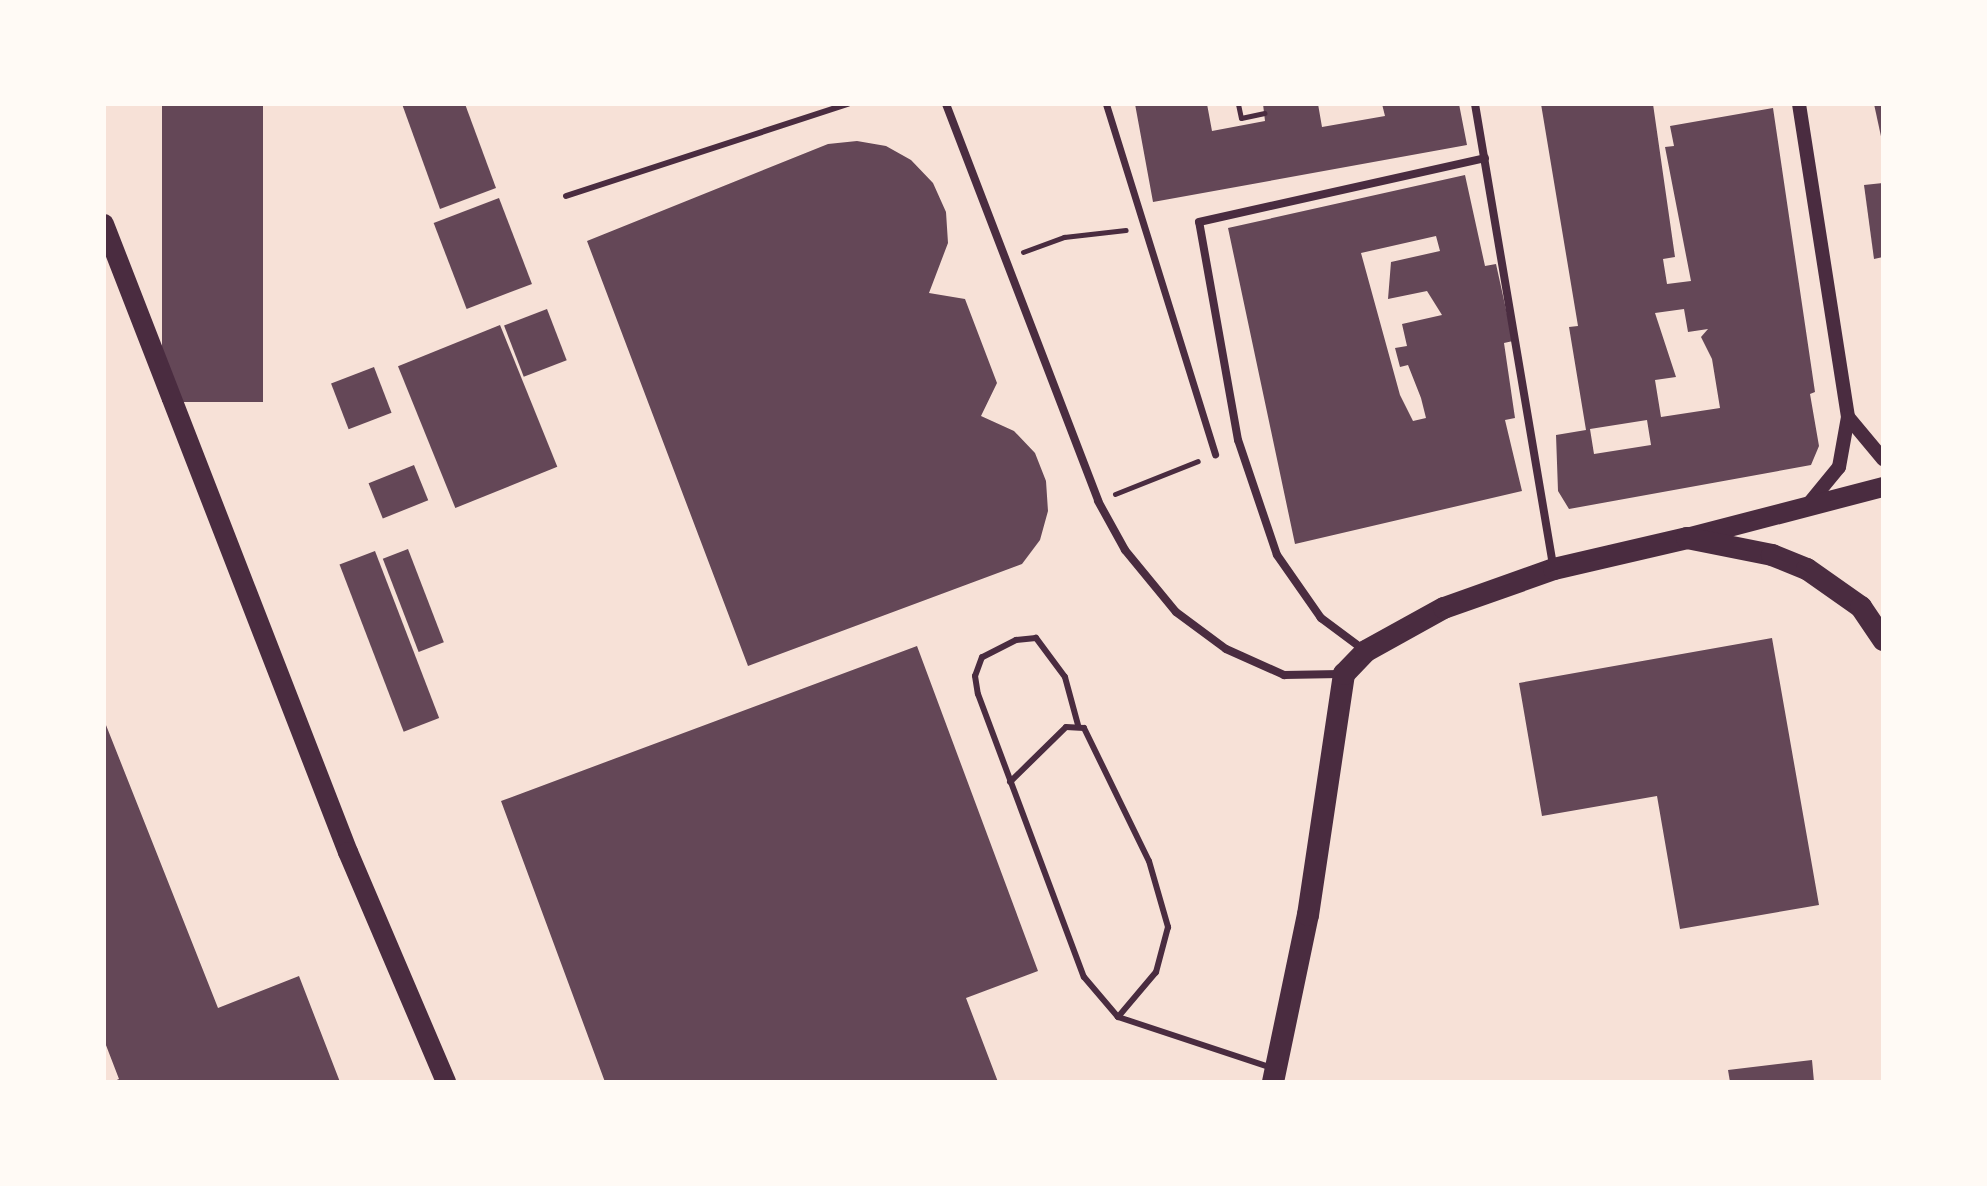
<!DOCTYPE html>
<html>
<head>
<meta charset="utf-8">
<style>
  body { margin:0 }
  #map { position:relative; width:1987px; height:1186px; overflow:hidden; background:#f7e1d7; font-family:"PT Sans",sans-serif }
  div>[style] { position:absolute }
  .building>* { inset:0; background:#644757; transform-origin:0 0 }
  .path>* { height:5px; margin:-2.5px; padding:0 2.5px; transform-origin:2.5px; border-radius:2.5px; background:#4a2c40 }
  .service>* { height:6px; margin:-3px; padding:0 3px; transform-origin:3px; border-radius:3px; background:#4a2c40 }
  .pedestrian>* { height:7px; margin:-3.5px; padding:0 3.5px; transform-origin:3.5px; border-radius:3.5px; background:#4a2c40 }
  .minor>* { height:8px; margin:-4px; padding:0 4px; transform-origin:4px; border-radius:4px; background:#4a2c40 }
  .tertiary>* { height:14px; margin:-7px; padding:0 7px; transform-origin:7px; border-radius:7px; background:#4a2c40 }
  .primary>* { height:20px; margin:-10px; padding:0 10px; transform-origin:10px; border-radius:10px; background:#4a2c40 }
  .trunk>* { height:22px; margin:-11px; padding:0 11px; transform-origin:11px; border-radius:11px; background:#4a2c40 }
  span { translate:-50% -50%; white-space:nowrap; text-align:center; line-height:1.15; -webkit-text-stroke:8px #fffaf5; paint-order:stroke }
  .frame { position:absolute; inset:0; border:106px solid #fffaf5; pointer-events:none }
</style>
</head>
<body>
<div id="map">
  <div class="building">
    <i style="left:162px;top:104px;width:101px;height:298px"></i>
    <i style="clip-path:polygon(402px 104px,465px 104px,496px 188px,440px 209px)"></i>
    <i style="clip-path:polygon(1135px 104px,1207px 104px,1212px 131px,1265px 121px,1263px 104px,1318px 104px,1322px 127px,1385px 116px,1382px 104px,1459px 104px,1467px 145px,1153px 202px)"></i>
    <i style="clip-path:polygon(evenodd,1541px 104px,1653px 104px,1675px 257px,1663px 259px,1667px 284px,1691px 281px,1665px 147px,1674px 146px,1670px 126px,1773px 108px,1815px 392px,1810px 394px,1819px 446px,1811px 465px,1569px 509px,1558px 491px,1556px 435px,1586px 430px,1569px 327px,1578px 326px,1541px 104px,1684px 309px,1688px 332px,1708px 329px,1701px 337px,1712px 359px,1720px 408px,1661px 417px,1655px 380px,1676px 377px,1655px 313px,1684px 309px,1541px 104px,1647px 420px,1651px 445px,1594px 454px,1590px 429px,1647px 420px)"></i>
    <i style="clip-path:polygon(1874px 104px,1883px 104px,1883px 141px,1882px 141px)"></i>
    <i style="clip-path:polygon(857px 141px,886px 146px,911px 160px,933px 183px,946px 212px,948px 243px,929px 293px,965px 299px,997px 383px,981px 416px,1014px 431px,1035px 453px,1046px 481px,1048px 511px,1040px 540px,1022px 564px,748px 666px,587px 241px,828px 144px)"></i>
    <i style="clip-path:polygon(evenodd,1465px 175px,1485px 266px,1496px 264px,1513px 341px,1504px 343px,1515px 418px,1505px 420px,1522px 491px,1295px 544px,1228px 228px,1465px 175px,1436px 236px,1440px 251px,1391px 262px,1388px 299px,1427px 291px,1442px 315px,1402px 324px,1407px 346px,1395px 348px,1400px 367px,1408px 365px,1421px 398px,1426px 418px,1413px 421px,1400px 395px,1361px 253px,1436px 236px)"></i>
    <i style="clip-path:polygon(1883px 183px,1883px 257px,1874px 259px,1864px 185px)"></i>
    <i style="left:499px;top:198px;width:92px;height:70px;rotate:69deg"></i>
    <i style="left:547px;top:309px;width:55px;height:46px;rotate:69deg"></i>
    <i style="left:500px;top:325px;width:153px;height:110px;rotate:68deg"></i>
    <i style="left:374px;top:367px;width:49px;height:46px;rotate:69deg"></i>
    <i style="left:414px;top:465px;width:38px;height:49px;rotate:68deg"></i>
    <i style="left:408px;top:549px;width:100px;height:27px;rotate:69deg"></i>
    <i style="left:375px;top:551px;width:179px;height:38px;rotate:69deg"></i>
    <i style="clip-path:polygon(1772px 638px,1819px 905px,1680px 929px,1657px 796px,1542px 816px,1519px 683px)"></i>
    <i style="clip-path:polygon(917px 646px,1038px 971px,966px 998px,998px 1082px,605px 1082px,501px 801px)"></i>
    <i style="clip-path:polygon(104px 720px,218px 1008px,299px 976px,340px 1082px,112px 1082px,119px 1079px,104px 1040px)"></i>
    <i style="clip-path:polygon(1812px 1060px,1814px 1082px,1730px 1082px,1728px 1070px)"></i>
  </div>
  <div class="path">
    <i style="left:1238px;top:104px;width:14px;rotate:78deg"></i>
    <i style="left:1241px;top:118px;width:24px;rotate:-12deg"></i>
    <i style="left:1023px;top:252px;width:44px;rotate:-20.1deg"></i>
    <i style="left:1064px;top:237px;width:62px;rotate:-6.4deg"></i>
    <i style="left:1115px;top:494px;width:89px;rotate:-21.7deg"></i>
  </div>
  <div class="service">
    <i style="left:566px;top:196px;width:297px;rotate:-18.1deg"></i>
    <i style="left:1078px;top:725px;width:50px;rotate:-105.2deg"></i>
    <i style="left:1065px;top:677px;width:49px;rotate:-126.6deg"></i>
    <i style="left:1036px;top:638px;width:20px;rotate:174deg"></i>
    <i style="left:1016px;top:640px;width:38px;rotate:153deg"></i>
    <i style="left:982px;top:657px;width:20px;rotate:110deg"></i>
    <i style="left:975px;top:676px;width:18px;rotate:81deg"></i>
    <i style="left:978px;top:694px;width:302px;rotate:69.5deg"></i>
    <i style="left:1084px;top:977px;width:52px;rotate:49.6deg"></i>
    <i style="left:1118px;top:1017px;width:162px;rotate:18.3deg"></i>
    <i style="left:1010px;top:782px;width:78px;rotate:-44.5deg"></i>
    <i style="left:1066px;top:727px;width:18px;rotate:3deg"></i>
    <i style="left:1084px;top:728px;width:148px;rotate:64deg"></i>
    <i style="left:1149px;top:861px;width:69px;rotate:73.9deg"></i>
    <i style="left:1168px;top:927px;width:47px;rotate:104.9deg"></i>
    <i style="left:1156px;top:972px;width:59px;rotate:130.2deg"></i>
  </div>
  <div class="pedestrian">
    <i style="left:1106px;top:104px;width:367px;rotate:72.7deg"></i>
  </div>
  <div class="minor">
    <i style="left:946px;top:104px;width:425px;rotate:69deg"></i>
    <i style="left:1098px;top:501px;width:56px;rotate:61.1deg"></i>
    <i style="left:1125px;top:550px;width:80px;rotate:50.6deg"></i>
    <i style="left:1176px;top:612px;width:62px;rotate:36.5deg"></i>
    <i style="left:1226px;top:649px;width:64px;rotate:24.1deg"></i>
    <i style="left:1284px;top:675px;width:56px;rotate:-1deg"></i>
    <i style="left:1475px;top:104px;width:472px;rotate:80.4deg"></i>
    <i style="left:1364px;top:650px;width:54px;rotate:-143.3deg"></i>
    <i style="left:1321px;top:618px;width:77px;rotate:-124.9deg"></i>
    <i style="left:1277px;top:555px;width:121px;rotate:-108.7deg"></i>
    <i style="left:1238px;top:440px;width:221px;rotate:-100.1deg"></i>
    <i style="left:1199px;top:222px;width:293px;rotate:-12.6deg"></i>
  </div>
  <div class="tertiary">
    <i style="left:1799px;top:104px;width:317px;rotate:81.1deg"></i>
    <i style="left:1848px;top:417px;width:51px;rotate:100.2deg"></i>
    <i style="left:1839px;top:467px;width:50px;rotate:129.4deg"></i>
    <i style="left:1848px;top:417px;width:55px;rotate:50.2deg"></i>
  </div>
  <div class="primary">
    <i style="left:104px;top:224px;width:674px;rotate:68.77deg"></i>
    <i style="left:348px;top:852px;width:250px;rotate:66.9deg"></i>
    <i style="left:1687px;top:538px;width:203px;rotate:-14.6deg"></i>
  </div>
  <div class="trunk">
    <i style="left:1273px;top:1082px;width:171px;rotate:-78.2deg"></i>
    <i style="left:1308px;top:915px;width:244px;rotate:-81.5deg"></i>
    <i style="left:1344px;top:674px;width:32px;rotate:-46deg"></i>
    <i style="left:1366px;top:651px;width:89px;rotate:-28.9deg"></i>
    <i style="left:1444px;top:608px;width:117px;rotate:-19.5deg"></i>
    <i style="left:1554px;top:569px;width:137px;rotate:-13.1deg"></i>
    <i style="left:1687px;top:538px;width:87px;rotate:11.3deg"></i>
    <i style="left:1772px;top:555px;width:38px;rotate:22deg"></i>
    <i style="left:1807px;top:569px;width:66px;rotate:35.1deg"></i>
    <i style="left:1861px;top:607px;width:40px;rotate:56deg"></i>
  </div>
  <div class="frame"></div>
</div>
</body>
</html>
